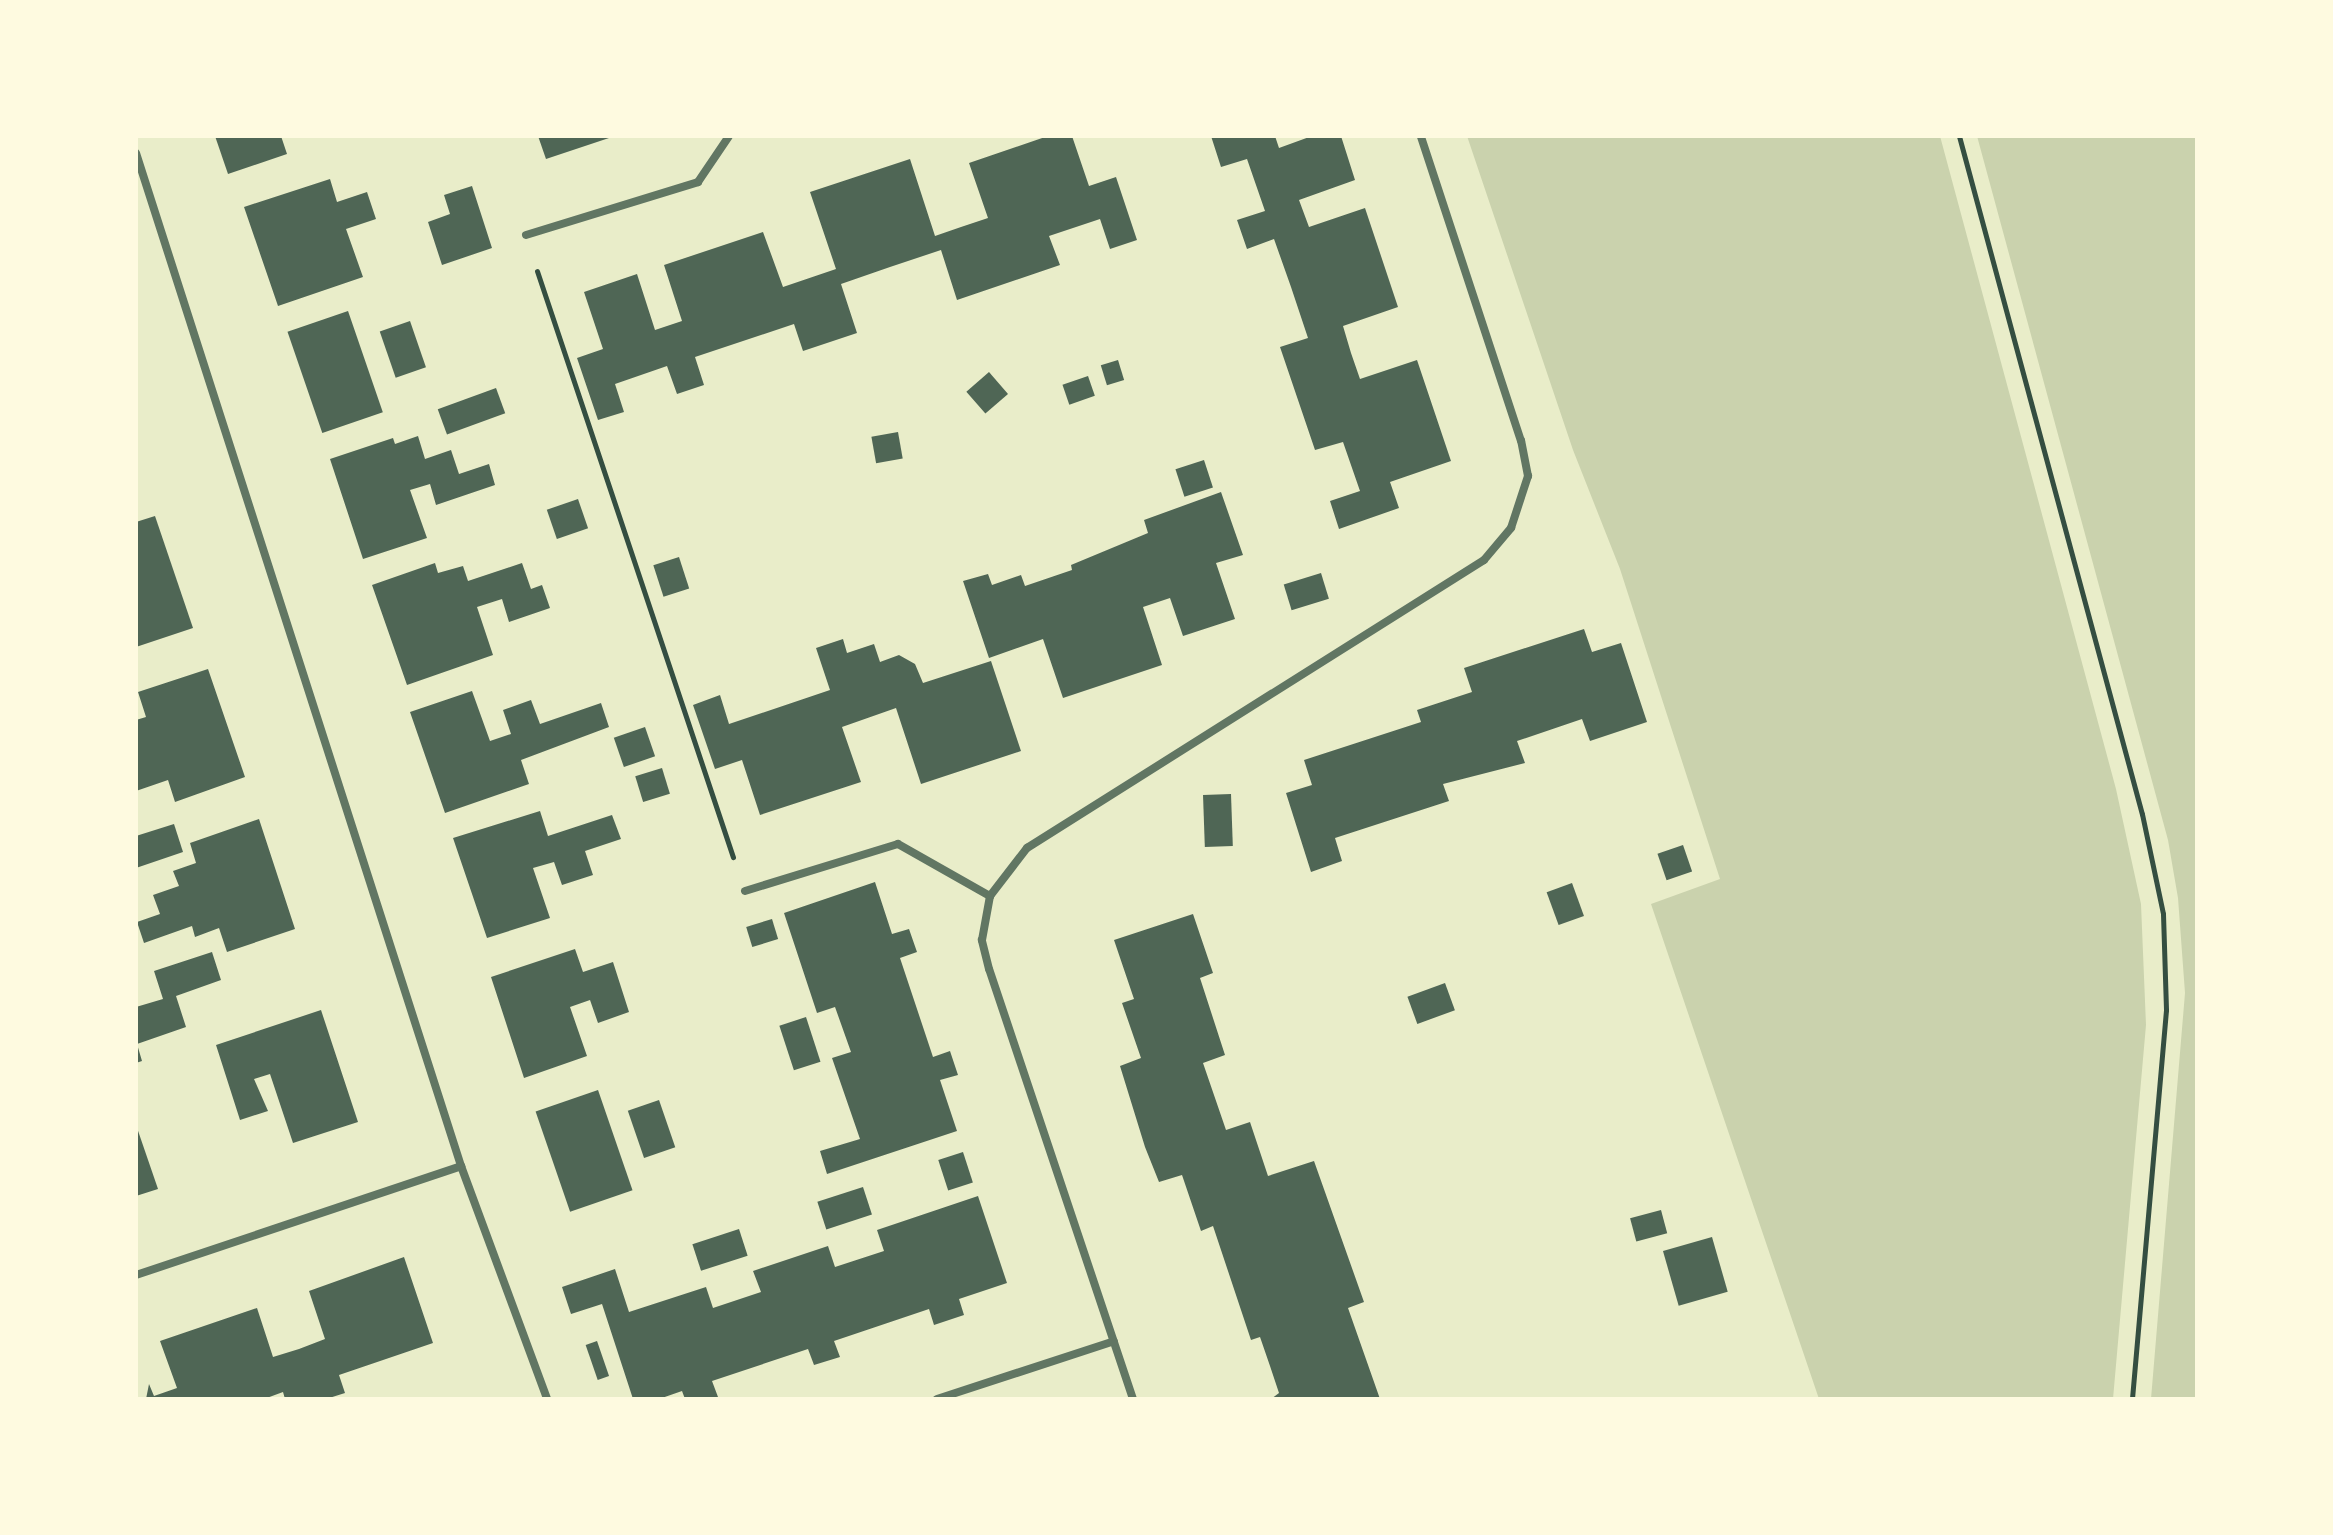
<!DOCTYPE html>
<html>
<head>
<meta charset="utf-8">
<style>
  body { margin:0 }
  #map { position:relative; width:2333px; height:1535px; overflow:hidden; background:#e9edc9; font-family:Signika,sans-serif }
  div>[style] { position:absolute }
  .green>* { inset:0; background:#cad2ad }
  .building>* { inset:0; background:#4f6655; transform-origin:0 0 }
  .path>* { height:5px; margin:-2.5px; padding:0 2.5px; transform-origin:2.5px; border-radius:2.5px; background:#344e41 }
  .minor>* { height:8px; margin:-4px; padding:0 4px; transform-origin:4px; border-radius:4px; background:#617663 }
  span { translate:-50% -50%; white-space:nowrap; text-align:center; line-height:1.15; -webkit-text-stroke:6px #fefae0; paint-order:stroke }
  .frame { position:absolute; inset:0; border:138px solid #fefae0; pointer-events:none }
</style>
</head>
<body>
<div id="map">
  <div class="green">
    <i style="clip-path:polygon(1467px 136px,1940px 136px,2116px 789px,2141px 904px,2146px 1025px,2113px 1399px,1819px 1399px,1651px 904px,1720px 879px,1620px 569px,1573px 450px)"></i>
    <i style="clip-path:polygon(1977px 136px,2197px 136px,2197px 1399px,2151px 1399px,2185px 993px,2178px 898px,2168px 840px)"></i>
  </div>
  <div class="building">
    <i style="clip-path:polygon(215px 136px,281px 136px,287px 154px,228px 174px)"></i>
    <i style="clip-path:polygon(538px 136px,612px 136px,612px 137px,546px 159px)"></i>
    <i style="clip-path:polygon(1048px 136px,1072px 136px,1089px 186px,1116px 177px,1137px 240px,1110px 249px,1100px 219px,1049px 236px,1060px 265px,957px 300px,941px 250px,890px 267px,841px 284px,857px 333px,803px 351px,794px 324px,695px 357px,704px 385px,677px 394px,667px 366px,615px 384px,624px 412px,598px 420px,577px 358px,603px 349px,584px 292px,637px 274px,655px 330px,682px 321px,664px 265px,763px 232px,783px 287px,836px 269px,810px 192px,910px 159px,935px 236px,961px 227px,988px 218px,969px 163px)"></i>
    <i style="clip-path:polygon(1211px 136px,1275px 136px,1279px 148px,1312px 136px,1341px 136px,1355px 180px,1299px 200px,1309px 227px,1365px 208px,1398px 307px,1343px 326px,1351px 353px,1360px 379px,1417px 360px,1451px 461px,1390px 482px,1399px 508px,1339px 529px,1330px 501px,1360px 491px,1343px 442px,1315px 450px,1280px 347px,1308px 338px,1291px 287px,1274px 239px,1247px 249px,1237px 220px,1265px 211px,1247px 159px,1221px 167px)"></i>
    <i style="clip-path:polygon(330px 179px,337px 202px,367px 192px,376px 219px,346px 229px,363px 277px,278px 306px,244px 207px)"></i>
    <i style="clip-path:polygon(472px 186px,492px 248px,442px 265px,428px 222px,450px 214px,444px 195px)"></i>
    <i style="left:348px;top:311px;width:107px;height:64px;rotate:71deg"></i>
    <i style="left:410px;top:321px;width:49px;height:32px;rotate:71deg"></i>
    <i style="left:1118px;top:360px;width:21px;height:18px;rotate:73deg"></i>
    <i style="left:989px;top:372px;width:29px;height:30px;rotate:49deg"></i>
    <i style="left:1088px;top:376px;width:21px;height:27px;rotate:71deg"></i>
    <i style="left:496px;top:388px;width:27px;height:62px;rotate:70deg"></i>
    <i style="left:898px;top:432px;width:27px;height:27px;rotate:80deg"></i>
    <i style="clip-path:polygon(418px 436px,425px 459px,451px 450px,459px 474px,489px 464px,495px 485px,436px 505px,430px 484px,410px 490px,427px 538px,363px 559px,330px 459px,393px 438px,395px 444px)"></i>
    <i style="left:1204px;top:460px;width:29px;height:30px;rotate:72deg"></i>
    <i style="clip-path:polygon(1221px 492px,1243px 555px,1216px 563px,1235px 619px,1183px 636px,1170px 598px,1143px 607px,1162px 665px,1063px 698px,1043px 639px,989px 658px,963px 581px,988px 574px,992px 585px,1021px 575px,1025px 586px,1072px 570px,1071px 565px,1148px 533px,1144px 520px)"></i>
    <i style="left:578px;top:499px;width:31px;height:33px;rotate:71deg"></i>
    <i style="clip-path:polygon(155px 516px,193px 628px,136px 647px,136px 522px)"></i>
    <i style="left:679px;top:557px;width:33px;height:27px;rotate:72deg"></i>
    <i style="clip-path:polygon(435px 563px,438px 573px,463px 566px,468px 581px,522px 563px,531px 589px,542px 585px,550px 608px,509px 622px,502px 599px,477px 607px,493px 655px,407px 685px,372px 585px)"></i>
    <i style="left:1321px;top:573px;width:27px;height:39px;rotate:73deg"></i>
    <i style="clip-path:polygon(1584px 629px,1592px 652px,1621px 643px,1647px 722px,1590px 741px,1582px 719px,1517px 741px,1525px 763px,1443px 784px,1449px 801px,1335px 838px,1342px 861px,1311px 872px,1286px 793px,1312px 785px,1304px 760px,1421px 722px,1417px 710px,1472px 692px,1464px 668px)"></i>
    <i style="clip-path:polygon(843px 639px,847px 653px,874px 644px,880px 662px,899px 655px,915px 664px,923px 683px,991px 661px,1021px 751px,921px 784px,896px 708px,842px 727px,861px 782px,760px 815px,742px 760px,715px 769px,693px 705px,720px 695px,729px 724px,830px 690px,816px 648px)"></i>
    <i style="clip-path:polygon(208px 669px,245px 777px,175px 802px,168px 780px,136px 791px,136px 720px,146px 717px,138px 692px)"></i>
    <i style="clip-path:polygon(472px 691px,490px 741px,511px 734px,503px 710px,531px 700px,540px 724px,601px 703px,609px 727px,521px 760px,529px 784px,445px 813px,410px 712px)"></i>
    <i style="left:645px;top:727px;width:31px;height:33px;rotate:71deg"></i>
    <i style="left:662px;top:768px;width:27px;height:28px;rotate:73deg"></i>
    <i style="left:1231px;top:794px;width:52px;height:28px;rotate:88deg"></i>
    <i style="clip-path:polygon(540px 811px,548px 836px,612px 815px,621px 839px,585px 851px,593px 875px,562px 885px,554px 862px,533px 868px,550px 918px,487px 938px,453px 838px)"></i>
    <i style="clip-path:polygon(259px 819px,295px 929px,227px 952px,219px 928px,195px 937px,192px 926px,144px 943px,137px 922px,160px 914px,153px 895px,179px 886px,173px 871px,196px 863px,190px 843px)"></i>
    <i style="clip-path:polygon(174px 824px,183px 852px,136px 868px,136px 836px)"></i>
    <i style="left:1683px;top:845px;width:28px;height:27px;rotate:71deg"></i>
    <i style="clip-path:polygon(875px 882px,892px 934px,909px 929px,917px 952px,900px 958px,933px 1057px,950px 1051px,958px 1075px,940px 1080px,957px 1131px,827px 1174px,820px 1151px,860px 1139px,832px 1058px,851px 1052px,835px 1007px,817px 1013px,784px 913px)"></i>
    <i style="left:1572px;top:883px;width:35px;height:27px;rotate:70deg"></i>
    <i style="clip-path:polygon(1193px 914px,1213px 973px,1200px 978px,1225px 1055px,1203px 1063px,1226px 1130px,1250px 1122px,1268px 1176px,1314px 1161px,1364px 1302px,1348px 1308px,1380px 1399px,1271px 1399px,1279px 1393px,1270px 1366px,1260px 1337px,1251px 1340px,1213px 1226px,1201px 1231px,1182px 1175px,1159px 1182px,1145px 1147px,1120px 1066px,1141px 1058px,1122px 1003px,1134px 999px,1114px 940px)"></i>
    <i style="left:772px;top:919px;width:21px;height:27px;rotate:73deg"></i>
    <i style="clip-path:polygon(575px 949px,583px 972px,613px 962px,629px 1012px,598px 1023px,590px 1000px,570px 1007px,587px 1056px,524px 1078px,491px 977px)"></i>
    <i style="clip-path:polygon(212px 952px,221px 980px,176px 996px,186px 1027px,137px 1044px,142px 1061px,136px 1063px,136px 1007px,163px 999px,154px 971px)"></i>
    <i style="left:1445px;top:983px;width:29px;height:40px;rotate:70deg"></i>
    <i style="clip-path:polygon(321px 1010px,358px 1122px,293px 1143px,270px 1074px,254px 1079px,268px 1111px,240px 1120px,216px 1045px)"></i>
    <i style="left:806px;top:1017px;width:47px;height:28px;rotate:72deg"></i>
    <i style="left:598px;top:1090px;width:106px;height:66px;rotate:71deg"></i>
    <i style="left:659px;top:1100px;width:50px;height:33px;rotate:71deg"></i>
    <i style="clip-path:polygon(136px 1125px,158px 1189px,136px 1196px)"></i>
    <i style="left:963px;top:1152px;width:32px;height:26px;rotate:72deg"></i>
    <i style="left:863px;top:1187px;width:29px;height:48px;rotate:72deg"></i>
    <i style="clip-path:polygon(978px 1196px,1007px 1283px,959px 1299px,964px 1315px,934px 1325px,929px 1309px,834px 1341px,840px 1357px,814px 1365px,808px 1349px,712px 1381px,718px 1397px,713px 1399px,685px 1399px,682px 1391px,659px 1399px,633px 1399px,602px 1304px,571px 1314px,562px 1287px,615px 1269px,629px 1312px,706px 1287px,713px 1308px,761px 1292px,753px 1271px,828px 1246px,835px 1267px,884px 1251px,877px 1230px)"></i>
    <i style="left:1661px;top:1210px;width:24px;height:32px;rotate:75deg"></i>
    <i style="left:739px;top:1229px;width:28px;height:49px;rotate:72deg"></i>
    <i style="left:1712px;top:1237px;width:57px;height:51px;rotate:74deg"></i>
    <i style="clip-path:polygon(404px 1257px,433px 1343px,339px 1375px,345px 1393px,326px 1399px,285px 1399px,283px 1392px,264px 1399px,146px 1399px,149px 1384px,154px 1396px,177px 1388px,160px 1341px,257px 1308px,273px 1357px,299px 1349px,325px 1339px,309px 1291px)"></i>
    <i style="left:597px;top:1341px;width:37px;height:12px;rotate:71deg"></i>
  </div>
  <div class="path">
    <i style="left:1959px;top:136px;width:702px;rotate:74.9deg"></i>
    <i style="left:2142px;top:814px;width:102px;rotate:78.1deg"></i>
    <i style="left:2163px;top:914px;width:96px;rotate:88.2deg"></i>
    <i style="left:2166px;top:1010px;width:390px;rotate:95deg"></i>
    <i style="left:537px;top:271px;width:618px;rotate:71.51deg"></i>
  </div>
  <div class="minor">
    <i style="left:136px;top:153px;width:1064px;rotate:72.21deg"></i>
    <i style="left:461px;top:1166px;width:248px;rotate:69.7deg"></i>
    <i style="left:526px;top:235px;width:180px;rotate:-17.1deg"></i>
    <i style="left:698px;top:182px;width:55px;rotate:-56deg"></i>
    <i style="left:745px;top:891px;width:160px;rotate:-17.1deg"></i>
    <i style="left:898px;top:844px;width:106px;rotate:29.5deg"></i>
    <i style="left:136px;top:1275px;width:343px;rotate:-18.5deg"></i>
    <i style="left:937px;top:1399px;width:186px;rotate:-18.1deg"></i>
    <i style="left:1133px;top:1399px;width:453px;rotate:-108.5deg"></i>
    <i style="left:989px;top:969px;width:30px;rotate:-104deg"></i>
    <i style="left:982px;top:940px;width:45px;rotate:-79.7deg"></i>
    <i style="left:990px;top:896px;width:61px;rotate:-52.4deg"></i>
    <i style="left:1027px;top:848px;width:540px;rotate:-32.22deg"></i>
    <i style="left:1484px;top:560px;width:42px;rotate:-49.8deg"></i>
    <i style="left:1511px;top:528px;width:55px;rotate:-71.9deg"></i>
    <i style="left:1528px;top:476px;width:36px;rotate:-101deg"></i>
    <i style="left:1521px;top:441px;width:321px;rotate:-108.2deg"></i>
  </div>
  <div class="frame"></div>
</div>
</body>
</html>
